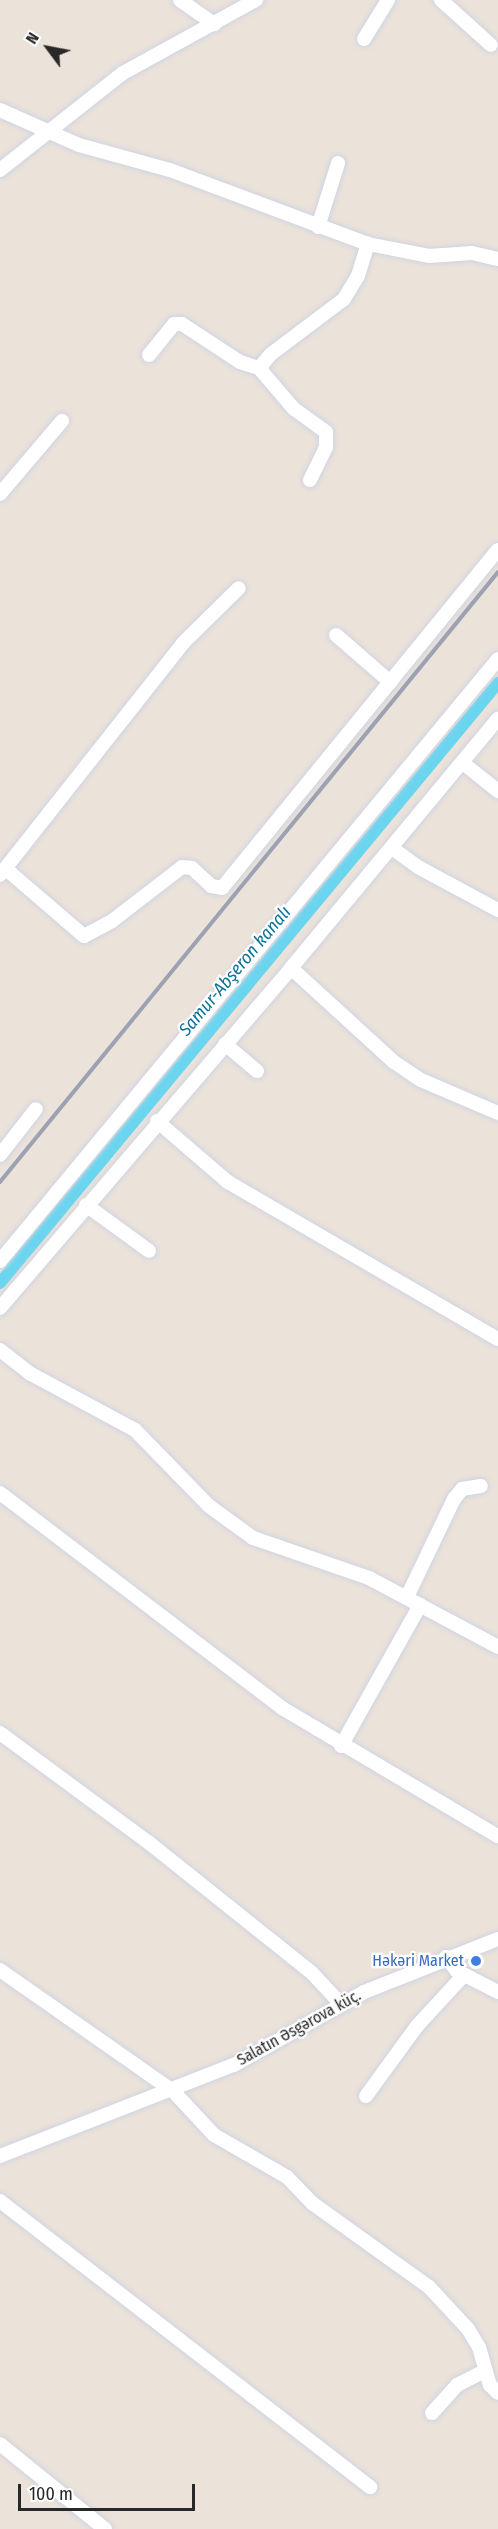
<!DOCTYPE html>
<html>
<head>
<meta charset="utf-8">
<style>
  body { margin:0 }
  #map { position:relative; width:498px; height:2529px; overflow:hidden; background:#ebe2da; font-family:"Fira Sans Condensed",sans-serif }
  div>[style] { position:absolute }
  .canal>* { height:12px; margin:-6px; padding:0 6px; transform-origin:6px; border-radius:6px; background:#6bd5ef }
  .roads { filter:drop-shadow(0 0 2px #cfd4e2) drop-shadow(0 0 2px #cfd4e2) }
  .minor>* { height:14px; margin:-7px; padding:0 7px; transform-origin:7px; border-radius:7px; background:#fff }
  .rail>* { height:4px; margin:-2px; padding:0 2px; transform-origin:2px; border-radius:2px; background:#9da2b3 }
  .dots>* { width:16px; height:16px; translate:-50% -50%; box-sizing:border-box; border:3px solid #fff; border-radius:50% }
  span { translate:-50% -50%; white-space:nowrap; text-align:center; line-height:1.15; -webkit-text-stroke:4.5px #fff; paint-order:stroke }
  .shop-label { font-size:16px; color:#366cbe }
  .right { translate:-100% -50%; text-align:right }
  .street-label { font-size:16px; color:#282828 }
  .water-label { font-size:18px; color:#0c7298; font-style:italic }
  .north { position:absolute; left:18px; top:18px; width:60px; height:60px; -webkit-text-stroke:4px #fff; paint-order:stroke; rotate:302deg; font-size:16px; font-weight:700; line-height:24px; text-align:center; color:#282828 }
  .north::after { content:''; display:block; margin:auto; width:21px; height:27px; background:#282828; clip-path:polygon(50% 0,100% 100%,50% 72%,0 100%) }
  .scale { position:absolute; left:18px; top:2484px; width:177px; height:27px; box-sizing:border-box; border:3px solid #282828; border-top:0; padding-left:8px; font-size:18px; line-height:21px; white-space:nowrap; color:#282828; -webkit-text-stroke:4px #fff; paint-order:stroke }
</style>
</head>
<body>
<div id="map">
  <div class="canal">
    <i style="left:0;top:1283px;width:780px;rotate:-50.31deg"></i>
  </div>
  <div class="roads">
    <div class="minor">
      <i style="left:180px;top:0;width:42px;rotate:35.2deg"></i>
      <i style="left:441px;top:0;width:67px;rotate:42deg"></i>
      <i style="left:364px;top:39px;width:46px;rotate:-58.4deg"></i>
      <i style="left:0;top:110px;width:86px;rotate:23.9deg"></i>
      <i style="left:79px;top:145px;width:94px;rotate:15.4deg"></i>
      <i style="left:170px;top:170px;width:211px;rotate:20.5deg"></i>
      <i style="left:368px;top:244px;width:62px;rotate:11.1deg"></i>
      <i style="left:429px;top:256px;width:43px;rotate:-4deg"></i>
      <i style="left:472px;top:253px;width:27px;rotate:13deg"></i>
      <i style="left:0;top:170px;width:157px;rotate:-38.3deg"></i>
      <i style="left:123px;top:73px;width:152px;rotate:-28.8deg"></i>
      <i style="left:318px;top:227px;width:67px;rotate:-72.6deg"></i>
      <i style="left:149px;top:355px;width:40px;rotate:-51deg"></i>
      <i style="left:174px;top:324px;width:8px"></i>
      <i style="left:182px;top:324px;width:69px;rotate:33.2deg"></i>
      <i style="left:240px;top:362px;width:20px;rotate:18deg"></i>
      <i style="left:310px;top:480px;width:37px;rotate:-64deg"></i>
      <i style="left:326px;top:447px;width:15px;rotate:-90deg"></i>
      <i style="left:326px;top:432px;width:39px;rotate:-144deg"></i>
      <i style="left:294px;top:409px;width:54px;rotate:-130.5deg"></i>
      <i style="left:259px;top:368px;width:18px;rotate:-49deg"></i>
      <i style="left:271px;top:354px;width:91px;rotate:-37deg"></i>
      <i style="left:344px;top:299px;width:27px;rotate:-59deg"></i>
      <i style="left:358px;top:276px;width:34px;rotate:-73deg"></i>
      <i style="left:0;top:494px;width:96px;rotate:-49.7deg"></i>
      <i style="left:336px;top:635px;width:72px;rotate:41deg"></i>
      <i style="left:463px;top:763px;width:45px;rotate:38.7deg"></i>
      <i style="left:392px;top:848px;width:32px;rotate:36deg"></i>
      <i style="left:418px;top:867px;width:91px;rotate:28.3deg"></i>
      <i style="left:6px;top:869px;width:103px;rotate:40.7deg"></i>
      <i style="left:84px;top:936px;width:32px;rotate:-28deg"></i>
      <i style="left:112px;top:921px;width:88px;rotate:-37.6deg"></i>
      <i style="left:182px;top:867px;width:10px;rotate:6deg"></i>
      <i style="left:192px;top:868px;width:26px;rotate:43deg"></i>
      <i style="left:211px;top:886px;width:11px;rotate:10deg"></i>
      <i style="left:222px;top:888px;width:436px;rotate:-50.8deg"></i>
      <i style="left:0;top:875px;width:295px;rotate:-51.7deg"></i>
      <i style="left:183px;top:643px;width:78px;rotate:-44.5deg"></i>
      <i style="left:291px;top:968px;width:139px;rotate:42.4deg"></i>
      <i style="left:394px;top:1062px;width:32px;rotate:34deg"></i>
      <i style="left:421px;top:1080px;width:84px;rotate:23.2deg"></i>
      <i style="left:225px;top:1044px;width:42px;rotate:40.2deg"></i>
      <i style="left:157px;top:1121px;width:94px;rotate:40.7deg"></i>
      <i style="left:228px;top:1182px;width:312px;rotate:30.2deg"></i>
      <i style="left:0;top:1155px;width:58px;rotate:-52deg"></i>
      <i style="left:86px;top:1205px;width:78px;rotate:36.1deg"></i>
      <i style="left:0;top:1261px;width:781px;rotate:-50.4deg"></i>
      <i style="left:0;top:1308px;width:448px;rotate:-49.4deg"></i>
      <i style="left:291px;top:968px;width:324px;rotate:-50.3deg"></i>
      <i style="left:0;top:1350px;width:39px;rotate:38deg"></i>
      <i style="left:31px;top:1374px;width:118px;rotate:28.3deg"></i>
      <i style="left:135px;top:1430px;width:106px;rotate:45.8deg"></i>
      <i style="left:209px;top:1506px;width:54px;rotate:36deg"></i>
      <i style="left:253px;top:1538px;width:123px;rotate:19deg"></i>
      <i style="left:369px;top:1578px;width:146px;rotate:28.1deg"></i>
      <i style="left:0;top:1493px;width:355px;rotate:37.3deg"></i>
      <i style="left:282px;top:1708px;width:251px;rotate:30.7deg"></i>
      <i style="left:407px;top:1597px;width:109px;rotate:-64.4deg"></i>
      <i style="left:454px;top:1499px;width:13px;rotate:-51deg"></i>
      <i style="left:462px;top:1489px;width:19px;rotate:-9deg"></i>
      <i style="left:0;top:1733px;width:184px;rotate:36.4deg"></i>
      <i style="left:148px;top:1842px;width:210px;rotate:38.6deg"></i>
      <i style="left:312px;top:1973px;width:42px;rotate:46.9deg"></i>
      <i style="left:341px;top:1746px;width:162px;rotate:-60.7deg"></i>
      <i style="left:446px;top:1957px;width:18px;rotate:52deg"></i>
      <i style="left:457px;top:1971px;width:46px;rotate:27.1deg"></i>
      <i style="left:0;top:1970px;width:211px;rotate:35deg"></i>
      <i style="left:173px;top:2091px;width:60px;rotate:47deg"></i>
      <i style="left:214px;top:2135px;width:84px;rotate:29.9deg"></i>
      <i style="left:287px;top:2177px;width:36px;rotate:46deg"></i>
      <i style="left:312px;top:2203px;width:144px;rotate:35.7deg"></i>
      <i style="left:429px;top:2287px;width:57px;rotate:47.1deg"></i>
      <i style="left:468px;top:2329px;width:21px;rotate:59deg"></i>
      <i style="left:479px;top:2347px;width:40px;rotate:74deg"></i>
      <i style="left:490px;top:2385px;width:11px;rotate:45deg"></i>
      <i style="left:366px;top:2096px;width:87px;rotate:-53.9deg"></i>
      <i style="left:417px;top:2026px;width:68px;rotate:-47.4deg"></i>
      <i style="left:0;top:2156px;width:251px;rotate:-21.3deg"></i>
      <i style="left:234px;top:2065px;width:149px;rotate:-29.3deg"></i>
      <i style="left:364px;top:1992px;width:144px;rotate:-21.6deg"></i>
      <i style="left:0;top:2201px;width:468px;rotate:37.7deg"></i>
      <i style="left:432px;top:2413px;width:38px;rotate:-48deg"></i>
      <i style="left:457px;top:2385px;width:31px;rotate:-27deg"></i>
      <i style="left:0;top:2444px;width:135px;rotate:39deg"></i>
    </div>
  </div>
  <div class="rail">
    <i style="left:0;top:1182px;width:787px;rotate:-50.77deg"></i>
  </div>
  <div class="dots">
    <i style="left:476px;top:1961px;background:#3f7fe0"></i>
  </div>
  <div class="shop-label">
    <span class="right" style="left:464px;top:1961px">Həkəri Market</span>
  </div>
  <div class="street-label">
    <span style="left:299px;top:2028px;rotate:-29deg">Salatın Əsgərova küç.</span>
  </div>
  <div class="water-label">
    <span style="left:235px;top:971px;rotate:-50deg">Samur-Abşeron kanalı</span>
  </div>
  <div class="north">N</div>
  <div class="scale">100 m</div>
</div>
</body>
</html>
